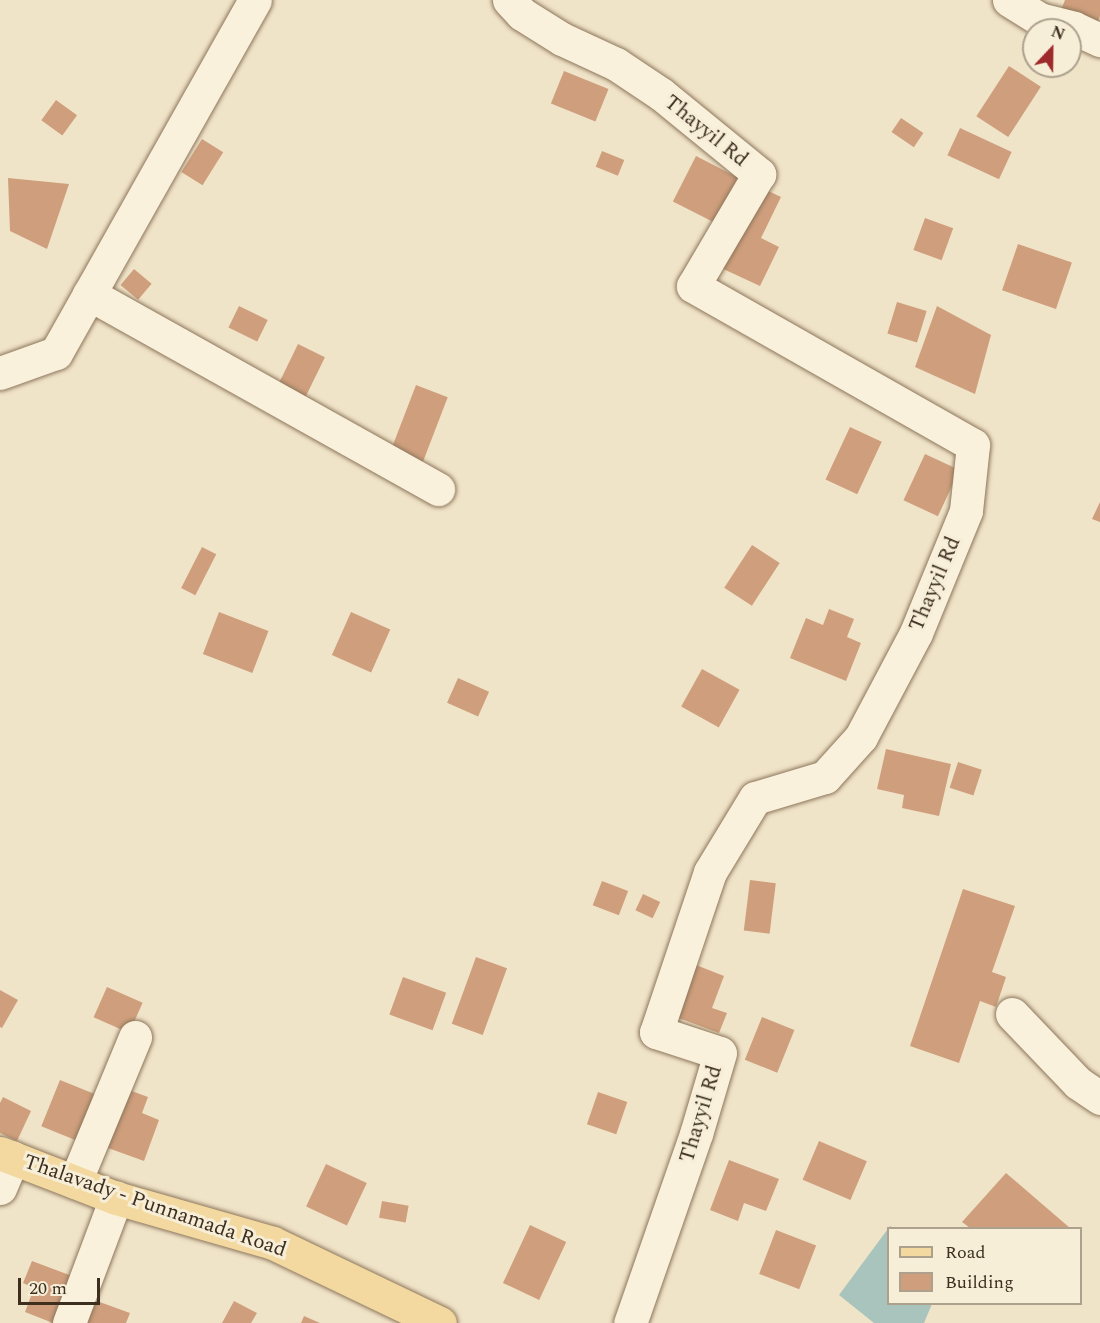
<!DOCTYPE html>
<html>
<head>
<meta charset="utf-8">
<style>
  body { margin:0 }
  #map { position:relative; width:1100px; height:1323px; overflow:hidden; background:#f0e4c8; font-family:Spectral,serif }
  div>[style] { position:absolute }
  .water>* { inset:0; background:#a9c4bc }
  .building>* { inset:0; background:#cf9f7d; transform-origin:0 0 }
  .roads { filter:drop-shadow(0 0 2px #8d765c) drop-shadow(0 0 2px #8d765c) }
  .minor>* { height:33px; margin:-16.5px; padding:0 16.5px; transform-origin:16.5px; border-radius:16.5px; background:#faf1dc }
  .major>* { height:33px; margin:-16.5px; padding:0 16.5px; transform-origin:16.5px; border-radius:16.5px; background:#f3d9a0 }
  span { translate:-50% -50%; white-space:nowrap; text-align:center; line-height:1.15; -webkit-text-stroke:6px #f7eed8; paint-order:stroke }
  .street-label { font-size:21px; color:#3d2e20 }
  .legend { position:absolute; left:887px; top:1227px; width:195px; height:78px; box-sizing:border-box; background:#f7eed8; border:2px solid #ada18e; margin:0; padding:8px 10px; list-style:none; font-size:18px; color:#3d2e20 }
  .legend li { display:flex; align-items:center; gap:12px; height:30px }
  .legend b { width:30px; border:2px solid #ada18e }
  .north { position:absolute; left:1022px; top:18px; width:60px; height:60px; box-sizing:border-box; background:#f7eed8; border:2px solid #ada18e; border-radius:50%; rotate:22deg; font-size:16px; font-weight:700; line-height:24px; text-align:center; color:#3d2e20 }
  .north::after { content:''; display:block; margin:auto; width:21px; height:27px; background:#9e2a2b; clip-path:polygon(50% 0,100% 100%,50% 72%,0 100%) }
  .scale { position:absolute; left:18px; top:1278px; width:82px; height:27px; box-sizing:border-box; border:3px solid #3d2e20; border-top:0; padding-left:8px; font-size:18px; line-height:21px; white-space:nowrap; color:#3d2e20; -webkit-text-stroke:4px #f7eed8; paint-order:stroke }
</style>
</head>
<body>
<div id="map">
  <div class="water">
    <i style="clip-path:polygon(890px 1226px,894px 1228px,888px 1228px,888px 1304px,932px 1304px,924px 1323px,874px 1323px,839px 1295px)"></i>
  </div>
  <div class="building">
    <i style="clip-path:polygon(1065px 0,1100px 0,1100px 16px,1096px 26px,1061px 10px)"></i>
    <i style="left:1009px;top:66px;width:38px;height:60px;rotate:33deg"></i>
    <i style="left:564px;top:71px;width:48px;height:35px;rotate:22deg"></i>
    <i style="left:56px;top:100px;width:26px;height:25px;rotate:36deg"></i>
    <i style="left:901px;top:118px;width:27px;height:17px;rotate:34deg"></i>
    <i style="left:960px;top:128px;width:57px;height:30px;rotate:25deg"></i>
    <i style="left:202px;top:139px;width:25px;height:39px;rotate:32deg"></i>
    <i style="left:602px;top:151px;width:24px;height:17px;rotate:22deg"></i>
    <i style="left:696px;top:156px;width:51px;height:51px;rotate:27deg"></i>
    <i style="clip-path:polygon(8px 178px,69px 184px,47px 249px,10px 231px)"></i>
    <i style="clip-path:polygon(758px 186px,781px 197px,761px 238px,779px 247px,760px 286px,719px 267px)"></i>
    <i style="left:925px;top:218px;width:30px;height:34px;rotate:20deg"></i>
    <i style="left:1018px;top:244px;width:57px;height:49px;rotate:19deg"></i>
    <i style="left:134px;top:269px;width:23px;height:21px;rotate:40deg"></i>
    <i style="left:897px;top:302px;width:31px;height:33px;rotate:17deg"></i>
    <i style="left:239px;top:306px;width:32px;height:24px;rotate:26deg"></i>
    <i style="clip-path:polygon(937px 306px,991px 335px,975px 394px,915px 367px)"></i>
    <i style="left:298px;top:344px;width:30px;height:45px;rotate:26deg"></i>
    <i style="left:416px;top:385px;width:34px;height:74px;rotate:21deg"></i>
    <i style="left:850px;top:427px;width:35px;height:58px;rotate:25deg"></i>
    <i style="left:925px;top:454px;width:38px;height:51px;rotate:25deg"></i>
    <i style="clip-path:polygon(1100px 502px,1100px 522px,1092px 519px)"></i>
    <i style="left:752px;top:545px;width:33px;height:51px;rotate:33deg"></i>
    <i style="left:202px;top:547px;width:16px;height:46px;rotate:27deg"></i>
    <i style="clip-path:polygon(829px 609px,854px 619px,847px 637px,861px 643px,846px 681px,790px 658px,806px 618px,823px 625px)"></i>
    <i style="left:219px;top:612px;width:53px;height:45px;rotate:21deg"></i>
    <i style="left:351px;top:612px;width:43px;height:47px;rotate:24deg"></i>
    <i style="left:702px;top:669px;width:43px;height:43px;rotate:29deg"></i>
    <i style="left:458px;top:678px;width:34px;height:27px;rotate:24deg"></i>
    <i style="clip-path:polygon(886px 749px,951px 764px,939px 816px,902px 808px,904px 795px,877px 789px)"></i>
    <i style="left:958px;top:762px;width:25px;height:27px;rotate:18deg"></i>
    <i style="left:750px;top:880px;width:26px;height:51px;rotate:7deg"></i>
    <i style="left:602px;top:881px;width:28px;height:26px;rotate:21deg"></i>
    <i style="clip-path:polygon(963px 889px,1015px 906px,992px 972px,1006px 977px,996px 1007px,980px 1001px,959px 1063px,910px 1046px)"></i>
    <i style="left:643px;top:894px;width:19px;height:18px;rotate:25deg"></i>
    <i style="left:476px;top:957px;width:33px;height:71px;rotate:20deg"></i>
    <i style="clip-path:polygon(696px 965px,724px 976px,712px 1008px,727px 1013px,719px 1033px,676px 1017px)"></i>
    <i style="left:403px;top:977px;width:46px;height:40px;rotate:20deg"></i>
    <i style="left:107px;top:987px;width:39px;height:33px;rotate:24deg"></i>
    <i style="clip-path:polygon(0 990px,18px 1000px,2px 1028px,0 1027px)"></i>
    <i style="left:762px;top:1017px;width:35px;height:46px;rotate:22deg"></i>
    <i style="left:60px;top:1080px;width:38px;height:50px;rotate:22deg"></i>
    <i style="clip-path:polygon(129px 1090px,148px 1097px,142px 1113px,159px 1120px,144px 1161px,108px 1148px)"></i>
    <i style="left:598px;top:1092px;width:31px;height:34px;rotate:19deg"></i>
    <i style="clip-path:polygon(3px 1097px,31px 1111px,17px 1141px,0 1133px,0 1103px)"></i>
    <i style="left:819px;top:1141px;width:52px;height:42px;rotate:23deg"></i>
    <i style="clip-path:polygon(729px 1160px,779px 1179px,766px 1211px,744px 1203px,738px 1221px,710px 1210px)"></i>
    <i style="left:326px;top:1164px;width:45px;height:47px;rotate:25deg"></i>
    <i style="clip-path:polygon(1006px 1173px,1070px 1228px,970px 1228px,962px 1222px)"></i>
    <i style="left:382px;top:1201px;width:27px;height:17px;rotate:10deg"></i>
    <i style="left:530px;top:1225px;width:40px;height:64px;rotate:25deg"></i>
    <i style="left:776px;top:1230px;width:43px;height:47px;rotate:21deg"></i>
    <i style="clip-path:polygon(32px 1261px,80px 1279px,53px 1323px,25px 1312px,34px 1288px,23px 1283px)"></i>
    <i style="clip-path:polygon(86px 1297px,130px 1313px,126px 1323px,76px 1323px)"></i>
    <i style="clip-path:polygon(234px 1301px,257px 1313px,251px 1323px,222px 1323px)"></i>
    <i style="clip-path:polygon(304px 1316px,320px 1323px,301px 1323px)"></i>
  </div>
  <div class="roads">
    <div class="minor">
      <i style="left:509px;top:0;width:19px;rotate:47deg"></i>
      <i style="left:522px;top:14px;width:47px;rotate:32deg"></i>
      <i style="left:562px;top:39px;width:60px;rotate:24.8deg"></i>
      <i style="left:616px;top:64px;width:54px;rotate:33.7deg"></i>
      <i style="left:661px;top:94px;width:127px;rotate:39.2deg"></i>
      <i style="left:759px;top:174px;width:130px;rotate:120.5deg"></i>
      <i style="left:693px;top:286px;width:322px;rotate:29.6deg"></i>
      <i style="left:973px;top:445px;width:66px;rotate:96.1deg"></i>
      <i style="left:966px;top:511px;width:132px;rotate:112.3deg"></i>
      <i style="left:916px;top:633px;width:118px;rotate:117.9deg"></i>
      <i style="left:861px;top:737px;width:54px;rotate:132deg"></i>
      <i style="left:825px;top:777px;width:73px;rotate:163.3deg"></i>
      <i style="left:755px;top:798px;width:87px;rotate:121.3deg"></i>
      <i style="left:710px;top:872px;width:169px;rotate:108.6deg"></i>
      <i style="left:656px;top:1032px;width:67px;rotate:18.2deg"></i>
      <i style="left:720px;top:1053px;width:84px;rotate:106.5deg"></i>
      <i style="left:696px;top:1134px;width:200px;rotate:109.2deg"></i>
      <i style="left:1009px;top:0;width:36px;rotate:32deg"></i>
      <i style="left:1039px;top:19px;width:36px;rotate:14deg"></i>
      <i style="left:1074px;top:28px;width:29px;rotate:25deg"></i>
      <i style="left:89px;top:294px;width:400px;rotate:29.2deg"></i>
      <i style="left:0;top:373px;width:59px;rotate:-19.7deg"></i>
      <i style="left:56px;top:353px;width:405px;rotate:-60.6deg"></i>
      <i style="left:1012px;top:1014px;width:95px;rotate:46.3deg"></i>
      <i style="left:1078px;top:1083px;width:27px;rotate:34deg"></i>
      <i style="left:75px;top:1182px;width:157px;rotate:-67.5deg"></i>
      <i style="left:0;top:1188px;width:33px;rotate:-67deg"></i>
      <i style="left:69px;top:1323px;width:134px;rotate:-69.4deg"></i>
    </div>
    <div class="major">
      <i style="left:0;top:1153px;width:124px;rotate:21.2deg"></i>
      <i style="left:116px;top:1198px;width:163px;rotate:16deg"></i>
      <i style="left:273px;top:1243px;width:185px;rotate:25.6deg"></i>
    </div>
  </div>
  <div class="street-label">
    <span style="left:706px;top:131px;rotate:39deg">Thayyil Rd</span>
    <span style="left:935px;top:584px;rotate:-67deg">Thayyil Rd</span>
    <span style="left:701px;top:1114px;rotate:-73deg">Thayyil Rd</span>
    <span style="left:155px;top:1206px;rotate:19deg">Thalavady - Punnamada Road</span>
  </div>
  <ul class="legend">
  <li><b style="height:8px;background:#f3d9a0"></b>Road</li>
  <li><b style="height:16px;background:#cf9f7d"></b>Building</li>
  </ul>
  <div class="north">N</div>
  <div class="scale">20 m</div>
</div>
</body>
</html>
